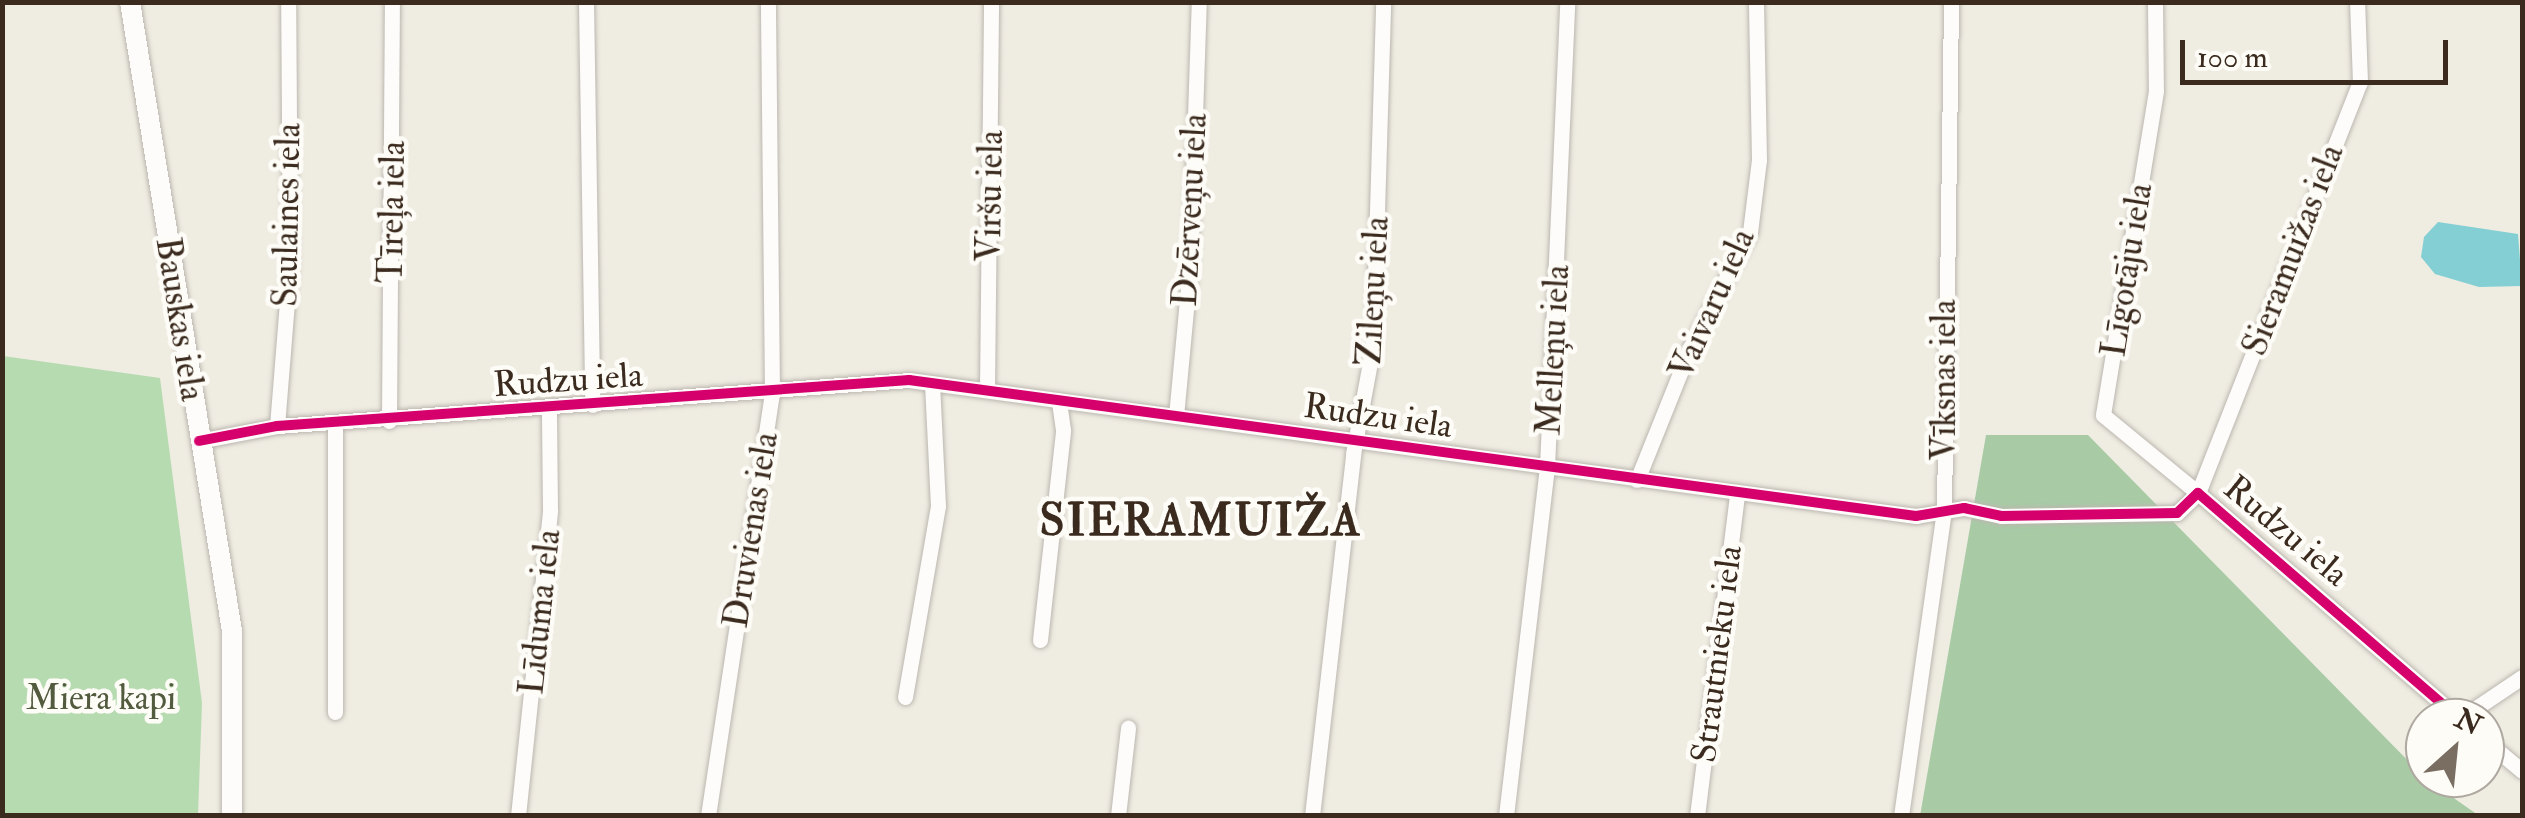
<!DOCTYPE html>
<html>
<head>
<meta charset="utf-8">
<style>
  body { margin:0 }
  #map { position:relative; width:2525px; height:818px; overflow:hidden; background:#efece2; font-family:"IM FELL Double Pica",serif }
  div>[style] { position:absolute }
  .green>* { inset:0; background:#b6dbb0 }
  .forest>* { inset:0; background:#a8cba6 }
  .water>* { inset:0; background:#83cfd3 }
  .roads { filter:drop-shadow(0 0 2px #bbb7af) drop-shadow(0 0 2px #bbb7af) }
  .minor>* { height:15px; margin:-7.5px; padding:0 7.5px; transform-origin:7.5px; border-radius:7.5px; background:#fdfcfb }
  .tertiary>* { height:20px; margin:-10px; padding:0 10px; transform-origin:10px; border-radius:10px; background:#fdfcfb }
  .cycleway>* { height:10px; margin:-5px; padding:0 5px; transform-origin:5px; border-radius:5px; background:#d6006c }
  span { translate:-50% -50%; white-space:nowrap; text-align:center; line-height:1.15; -webkit-text-stroke:9px #fdfcf7; paint-order:stroke }
  .street-label { font-size:35px; color:#3b2a1e }
  .park-label { font-size:35px; color:#525b3e }
  .district-label { font-size:45px; color:#3b2a1e; font-weight:700; letter-spacing:2.5px }
  .frame { position:absolute; inset:0; border:5px solid #3b2a1e; pointer-events:none }
  .north { position:absolute; left:2405px; top:698px; width:100px; height:100px; box-sizing:border-box; background:#fdfcf7; border:2px solid #afa8a0; border-radius:50%; rotate:27deg; font-size:28px; font-weight:700; line-height:40px; text-align:center; color:#3b2a1e }
  .north::after { content:''; display:block; margin:auto; width:35px; height:45px; background:#7a6e63; clip-path:polygon(50% 0,100% 100%,50% 72%,0 100%) }
  .scale { position:absolute; left:2180px; top:40px; width:268px; height:45px; box-sizing:border-box; border:5px solid #3b2a1e; border-top:0; padding-left:12px; font-size:30px; line-height:35px; white-space:nowrap; color:#3b2a1e; -webkit-text-stroke:8px #fdfcf7; paint-order:stroke }
</style>
</head>
<body>
<div id="map">
  <div class="green">
    <i style="clip-path:polygon(3px 356px,160px 378px,202px 703px,198px 815px,3px 815px)"></i>
  </div>
  <div class="forest">
    <i style="clip-path:polygon(1986px 435px,2088px 435px,2425px 778px,2478px 815px,1920px 816px)"></i>
  </div>
  <div class="water">
    <i style="clip-path:polygon(2438px 222px,2518px 234px,2522px 286px,2479px 287px,2435px 274px,2421px 257px,2424px 237px)"></i>
  </div>
  <div class="roads">
    <div class="minor">
      <i style="left:586px;top:2px;width:403px;rotate:89.1deg"></i>
      <i style="left:2155px;top:2px;width:89px;rotate:89.4deg"></i>
      <i style="left:2156px;top:91px;width:328px;rotate:99.3deg"></i>
      <i style="left:2103px;top:415px;width:123px;rotate:39.4deg"></i>
      <i style="left:2198px;top:493px;width:442px;rotate:-68.5deg"></i>
      <i style="left:2360px;top:82px;width:80px;rotate:-92.1deg"></i>
      <i style="left:987px;top:390px;width:388px;rotate:-89.4deg"></i>
      <i style="left:1176px;top:416px;width:150px;rotate:-84.6deg"></i>
      <i style="left:1190px;top:267px;width:265px;rotate:-88.1deg"></i>
      <i style="left:389px;top:421px;width:419px;rotate:-89.6deg"></i>
      <i style="left:277px;top:426px;width:163px;rotate:-85.4deg"></i>
      <i style="left:290px;top:264px;width:262px;rotate:-90.4deg"></i>
      <i style="left:199px;top:441px;width:79px;rotate:-10.9deg"></i>
      <i style="left:277px;top:426px;width:634px;rotate:-4.16deg"></i>
      <i style="left:909px;top:380px;width:1016px;rotate:7.69deg"></i>
      <i style="left:1916px;top:516px;width:49px;rotate:-9.5deg"></i>
      <i style="left:1964px;top:508px;width:38px;rotate:12deg"></i>
      <i style="left:2001px;top:516px;width:176px;rotate:-1deg"></i>
      <i style="left:2177px;top:513px;width:29px;rotate:-44deg"></i>
      <i style="left:2198px;top:493px;width:345px;rotate:40.8deg"></i>
      <i style="left:1637px;top:480px;width:142px;rotate:-68.1deg"></i>
      <i style="left:1690px;top:348px;width:131px;rotate:-62.7deg"></i>
      <i style="left:1750px;top:232px;width:73px;rotate:-82.9deg"></i>
      <i style="left:1759px;top:160px;width:158px;rotate:-91.1deg"></i>
      <i style="left:1040px;top:640px;width:211px;rotate:-83.7deg"></i>
      <i style="left:1063px;top:430px;width:30px;rotate:-98deg"></i>
      <i style="left:905px;top:697px;width:194px;rotate:-80.2deg"></i>
      <i style="left:938px;top:506px;width:123px;rotate:-92.8deg"></i>
      <i style="left:335px;top:712px;width:290px;rotate:-90deg"></i>
      <i style="left:2461px;top:718px;width:73px;rotate:-33.9deg"></i>
      <i style="left:2485px;top:740px;width:48px;rotate:40deg"></i>
      <i style="left:518px;top:816px;width:308px;rotate:-84deg"></i>
      <i style="left:550px;top:510px;width:101px;rotate:-90.6deg"></i>
      <i style="left:708px;top:816px;width:429px;rotate:-81.4deg"></i>
      <i style="left:772px;top:392px;width:390px;rotate:-90.6deg"></i>
      <i style="left:1118px;top:816px;width:89px;rotate:-83.5deg"></i>
      <i style="left:1312px;top:816px;width:364px;rotate:-83.5deg"></i>
      <i style="left:1353px;top:454px;width:110px;rotate:-79.5deg"></i>
      <i style="left:1373px;top:346px;width:344px;rotate:-88.3deg"></i>
      <i style="left:1506px;top:816px;width:351px;rotate:-83.3deg"></i>
      <i style="left:1547px;top:467px;width:465px;rotate:-87.5deg"></i>
      <i style="left:1697px;top:816px;width:325px;rotate:-82.9deg"></i>
      <i style="left:1901px;top:816px;width:308px;rotate:-82deg"></i>
      <i style="left:1944px;top:511px;width:509px;rotate:-89.21deg"></i>
    </div>
    <div class="tertiary">
      <i style="left:130px;top:2px;width:637px;rotate:80.79deg"></i>
      <i style="left:232px;top:631px;width:185px;rotate:90deg"></i>
    </div>
  </div>
  <div class="cycleway">
    <i style="left:199px;top:441px;width:79px;rotate:-10.9deg"></i>
    <i style="left:277px;top:426px;width:634px;rotate:-4.16deg"></i>
    <i style="left:909px;top:380px;width:1016px;rotate:7.69deg"></i>
    <i style="left:1916px;top:516px;width:49px;rotate:-9.5deg"></i>
    <i style="left:1964px;top:508px;width:38px;rotate:12deg"></i>
    <i style="left:2001px;top:516px;width:176px;rotate:-1deg"></i>
    <i style="left:2177px;top:513px;width:29px;rotate:-44deg"></i>
    <i style="left:2198px;top:493px;width:345px;rotate:40.8deg"></i>
  </div>
  <div class="street-label">
    <span style="left:990px;top:196px;rotate:-89deg">Viršu iela</span>
    <span style="left:1190px;top:210px;rotate:-87deg">Dzērveņu iela</span>
    <span style="left:392px;top:212px;rotate:-89deg">Tīreļa iela</span>
    <span style="left:287px;top:215px;rotate:-89deg">Saulaines iela</span>
    <span style="left:2293px;top:250px;rotate:-69deg">Sieramuižas iela</span>
    <span style="left:2127px;top:270px;rotate:-81deg">Līgotāju iela</span>
    <span style="left:1373px;top:291px;rotate:-87deg">Zileņu iela</span>
    <span style="left:1712px;top:304px;rotate:-66deg">Vaivaru iela</span>
    <span style="left:180px;top:319px;rotate:81deg">Bauskas iela</span>
    <span style="left:1553px;top:350px;rotate:-87deg">Melleņu iela</span>
    <span style="left:568px;top:380px;rotate:-4deg">Rudzu iela</span>
    <span style="left:1944px;top:380px;rotate:-90deg">Vīksnas iela</span>
    <span style="left:1378px;top:416px;rotate:8deg">Rudzu iela</span>
    <span style="left:751px;top:530px;rotate:-81deg">Druvienas iela</span>
    <span style="left:2286px;top:531px;rotate:40deg">Rudzu iela</span>
    <span style="left:540px;top:612px;rotate:-84deg">Līduma iela</span>
    <span style="left:1717px;top:654px;rotate:-83deg">Strautnieku iela</span>
  </div>
  <div class="park-label">
    <span style="left:101px;top:698px">Miera kapi</span>
  </div>
  <div class="district-label">
    <span style="left:1201px;top:522px">SIERAMUIŽA</span>
  </div>
  <div class="frame"></div>
  <div class="north">N</div>
  <div class="scale">100 m</div>
</div>
</body>
</html>
